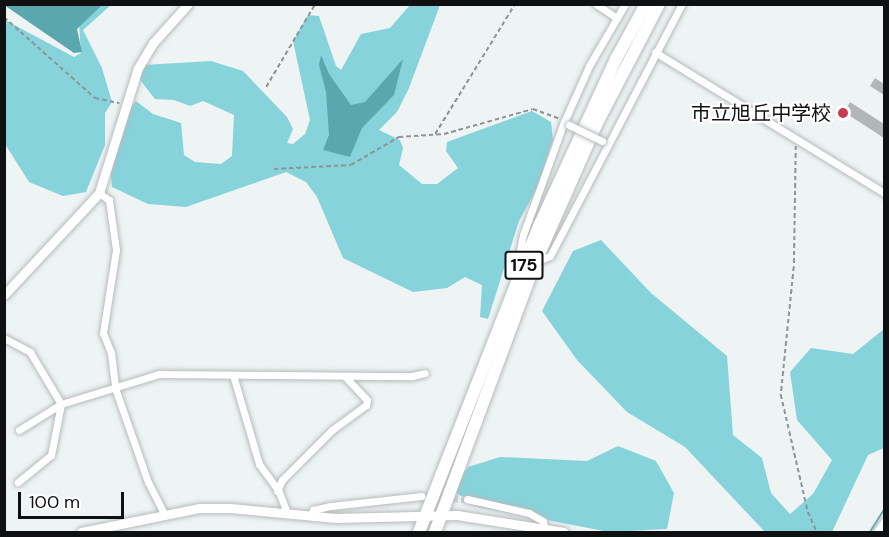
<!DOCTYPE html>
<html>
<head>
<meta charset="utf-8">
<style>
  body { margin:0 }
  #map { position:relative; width:889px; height:537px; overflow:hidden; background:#eef3f4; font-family:"DM Sans","Noto Sans JP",sans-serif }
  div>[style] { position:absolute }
  .forest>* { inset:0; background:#86d3dc }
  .water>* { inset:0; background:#5aa7b0 }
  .stream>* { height:2px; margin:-1px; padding:0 1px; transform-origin:1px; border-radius:1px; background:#5aa7b0 }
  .building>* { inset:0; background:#b1b6b6 }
  .street-tunnel>* { height:7px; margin-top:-3.5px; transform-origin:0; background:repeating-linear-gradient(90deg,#cdd1d2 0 7px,transparent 0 10.5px) }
  .path>* { height:1.5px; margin-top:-0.75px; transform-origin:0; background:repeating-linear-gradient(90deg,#909394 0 4.5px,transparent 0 7.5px) }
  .roads { filter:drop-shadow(0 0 2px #b6bbbc) drop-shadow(0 0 2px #b6bbbc) }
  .street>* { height:7px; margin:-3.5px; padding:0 3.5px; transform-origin:3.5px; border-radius:3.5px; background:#fff }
  .secondary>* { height:9px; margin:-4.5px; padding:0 4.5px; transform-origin:4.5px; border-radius:4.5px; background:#fff }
  .highway>* { height:12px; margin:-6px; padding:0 6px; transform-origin:6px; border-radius:6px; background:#fff }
  .bridges { filter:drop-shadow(0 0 2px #b6bbbc) drop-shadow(0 0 2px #b6bbbc) }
  .street-bridge>* { height:7px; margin:-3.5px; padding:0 3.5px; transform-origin:3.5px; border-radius:3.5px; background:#fff }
  .dots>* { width:16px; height:16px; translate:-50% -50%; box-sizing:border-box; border:3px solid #fff; border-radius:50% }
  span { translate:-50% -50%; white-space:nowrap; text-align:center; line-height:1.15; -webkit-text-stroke:4.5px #fff; paint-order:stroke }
  .shield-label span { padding:2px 4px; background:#fff; border:2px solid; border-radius:4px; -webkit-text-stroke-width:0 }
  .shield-label { font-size:18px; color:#0f1011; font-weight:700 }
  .poi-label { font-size:20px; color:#0f1011 }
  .right { translate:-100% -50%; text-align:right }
  .frame { position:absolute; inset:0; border:6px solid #0f1011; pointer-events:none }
  .scale { position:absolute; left:18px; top:492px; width:106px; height:27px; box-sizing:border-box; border:3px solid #0f1011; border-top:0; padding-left:8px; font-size:18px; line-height:21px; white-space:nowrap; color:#0f1011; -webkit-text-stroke:4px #fff; paint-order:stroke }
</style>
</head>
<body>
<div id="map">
  <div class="forest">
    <i style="clip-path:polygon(81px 5px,111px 5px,83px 30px,102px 68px,112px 102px,105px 113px,105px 145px,86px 192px,63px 196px,29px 182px,5px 144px,5px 20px,74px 57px,81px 53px,78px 8px)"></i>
    <i style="clip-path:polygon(410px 5px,440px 5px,409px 88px,397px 112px,379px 130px,400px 140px,403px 148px,399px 165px,422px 184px,437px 184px,458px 168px,446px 151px,447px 142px,532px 111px,551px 122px,553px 140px,539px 185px,519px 221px,488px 319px,480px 317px,482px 285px,465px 277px,447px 288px,413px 292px,343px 258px,317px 197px,306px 182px,286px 172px,186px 207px,148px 204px,112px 187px,110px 168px,124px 118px,136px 101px,153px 114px,181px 123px,184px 155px,195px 162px,221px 164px,232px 156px,234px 115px,203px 101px,190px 106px,174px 100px,155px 99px,137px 76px,143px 65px,211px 61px,243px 71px,287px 117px,293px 129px,287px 143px,293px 144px,305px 134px,310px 120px,293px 41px,308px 15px,319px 16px,336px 66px,341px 70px,361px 34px,390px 28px)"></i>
    <i style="clip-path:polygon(601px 240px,651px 293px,727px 356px,733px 435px,762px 458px,771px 493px,790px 514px,813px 494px,832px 460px,797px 420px,790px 372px,811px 348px,853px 354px,884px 329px,884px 448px,868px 455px,832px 532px,765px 532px,685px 447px,627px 412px,577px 360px,542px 311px,573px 251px)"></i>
    <i style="clip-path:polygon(618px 446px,656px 461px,674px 493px,667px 529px,609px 532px,479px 507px,451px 490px,468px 467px,500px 457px,587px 461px)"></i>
  </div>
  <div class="water">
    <i style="clip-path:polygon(4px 5px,5px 4px,102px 5px,77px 29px,82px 52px,74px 53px)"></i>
    <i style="clip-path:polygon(321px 55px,329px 74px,351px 105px,365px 102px,403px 59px,394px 95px,362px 128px,350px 157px,323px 150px,329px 135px,326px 92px,319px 65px)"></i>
  </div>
  <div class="stream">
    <i style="left:870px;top:532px;width:26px;rotate:-58deg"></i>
  </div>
  <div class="building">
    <i style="clip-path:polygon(875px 78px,884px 84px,884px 95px,870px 86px)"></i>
    <i style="clip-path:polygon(850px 102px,884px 124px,884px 138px,844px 112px)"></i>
  </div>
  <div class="street-tunnel">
    <i style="left:430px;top:496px;width:37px;rotate:5deg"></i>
  </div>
  <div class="path">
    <i style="left:4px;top:17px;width:122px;rotate:41.7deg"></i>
    <i style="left:95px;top:98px;width:25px;rotate:12deg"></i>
    <i style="left:266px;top:87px;width:96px;rotate:-59.4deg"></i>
    <i style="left:435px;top:134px;width:153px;rotate:-58.4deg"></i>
    <i style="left:796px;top:146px;width:121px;rotate:90.9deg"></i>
    <i style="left:794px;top:267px;width:129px;rotate:95.8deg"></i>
    <i style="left:781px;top:395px;width:120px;rotate:77deg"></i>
    <i style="left:808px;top:512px;width:22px;rotate:66deg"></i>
    <i style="left:274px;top:169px;width:77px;rotate:-3deg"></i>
    <i style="left:351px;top:165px;width:56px;rotate:-30.3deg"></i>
    <i style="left:399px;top:137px;width:45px;rotate:-3.8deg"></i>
    <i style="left:444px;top:134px;width:92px;rotate:-15.7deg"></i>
    <i style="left:533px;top:109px;width:27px;rotate:20deg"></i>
  </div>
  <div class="roads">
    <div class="street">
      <i style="left:596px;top:4px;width:25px;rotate:34deg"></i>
      <i style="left:655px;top:52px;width:269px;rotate:31.6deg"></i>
      <i style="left:99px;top:193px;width:12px;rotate:35deg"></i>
      <i style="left:109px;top:200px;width:50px;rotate:82deg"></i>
      <i style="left:116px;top:250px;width:84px;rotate:98.9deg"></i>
      <i style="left:103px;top:333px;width:22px;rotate:68deg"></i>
      <i style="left:111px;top:353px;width:35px;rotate:83deg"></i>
      <i style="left:115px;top:388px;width:100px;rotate:70.7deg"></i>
      <i style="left:148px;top:482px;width:37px;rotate:63deg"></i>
      <i style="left:535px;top:262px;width:16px;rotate:-22deg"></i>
      <i style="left:550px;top:256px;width:284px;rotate:-62.4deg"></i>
      <i style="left:515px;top:276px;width:42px;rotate:-79deg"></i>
      <i style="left:523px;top:235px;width:120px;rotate:-70.1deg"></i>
      <i style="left:564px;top:122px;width:61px;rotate:-65.9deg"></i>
      <i style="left:589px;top:66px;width:72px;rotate:-59.9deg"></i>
      <i style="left:4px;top:338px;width:30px;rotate:28deg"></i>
      <i style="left:30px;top:352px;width:61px;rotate:59.2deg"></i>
      <i style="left:61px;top:404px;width:52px;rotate:101.1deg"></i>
      <i style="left:51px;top:455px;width:43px;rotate:140.7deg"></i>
      <i style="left:233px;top:375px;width:93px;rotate:73.7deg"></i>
      <i style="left:259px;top:464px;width:34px;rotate:54deg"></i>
      <i style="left:279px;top:492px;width:22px;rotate:69deg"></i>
      <i style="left:19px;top:430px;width:49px;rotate:-31.8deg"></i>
      <i style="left:61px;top:404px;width:102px;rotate:-17deg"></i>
      <i style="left:159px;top:374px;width:253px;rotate:0.5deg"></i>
      <i style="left:412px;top:376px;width:13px;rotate:-13deg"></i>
      <i style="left:277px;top:491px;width:12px;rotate:-66deg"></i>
      <i style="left:282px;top:480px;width:71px;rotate:-45deg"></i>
      <i style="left:332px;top:430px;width:42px;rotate:-36.3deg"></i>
      <i style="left:366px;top:405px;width:5px;rotate:-79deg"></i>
      <i style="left:367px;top:400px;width:33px;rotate:-133deg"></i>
      <i style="left:467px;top:499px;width:64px;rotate:12.7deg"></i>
      <i style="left:529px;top:513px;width:16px;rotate:30deg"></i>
      <i style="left:543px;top:521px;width:6px;rotate:81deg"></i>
      <i style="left:310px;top:516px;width:7px;rotate:-63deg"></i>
      <i style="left:313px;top:510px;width:18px;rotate:-13deg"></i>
      <i style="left:331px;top:506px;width:91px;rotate:-6.3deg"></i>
    </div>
    <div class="secondary">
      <i style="left:4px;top:295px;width:139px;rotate:-47deg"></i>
      <i style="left:99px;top:193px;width:131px;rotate:-72.7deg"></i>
      <i style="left:138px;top:68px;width:29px;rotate:-59deg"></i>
      <i style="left:153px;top:43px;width:52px;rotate:-48.1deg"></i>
      <i style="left:81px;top:532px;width:120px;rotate:-11.5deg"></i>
      <i style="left:199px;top:508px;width:31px"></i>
      <i style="left:230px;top:508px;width:106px;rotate:5.4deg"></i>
      <i style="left:336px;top:518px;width:121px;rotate:-1.4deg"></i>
      <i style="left:457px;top:515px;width:108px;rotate:9deg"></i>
      <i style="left:878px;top:532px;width:11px;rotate:-56deg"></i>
    </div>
    <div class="highway">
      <i style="left:419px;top:532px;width:331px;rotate:-68.6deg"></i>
      <i style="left:540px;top:224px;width:182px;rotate:-65.3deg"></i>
      <i style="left:616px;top:59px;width:63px;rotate:-61.4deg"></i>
      <i style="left:435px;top:532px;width:287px;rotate:-69.6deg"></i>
      <i style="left:535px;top:263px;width:153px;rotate:-66.1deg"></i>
      <i style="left:597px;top:123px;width:134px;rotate:-62.5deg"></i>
    </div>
  </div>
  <div class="bridges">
    <div class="street-bridge">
      <i style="left:569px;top:125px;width:37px;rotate:26deg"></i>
    </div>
  </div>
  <div class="dots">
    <i style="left:843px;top:113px;background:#ca3950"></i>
  </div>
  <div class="shield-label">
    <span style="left:524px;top:265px">175</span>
  </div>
  <div class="poi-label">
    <span class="right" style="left:831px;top:113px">市立旭丘中学校</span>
  </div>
  <div class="frame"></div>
  <div class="scale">100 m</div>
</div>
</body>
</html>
